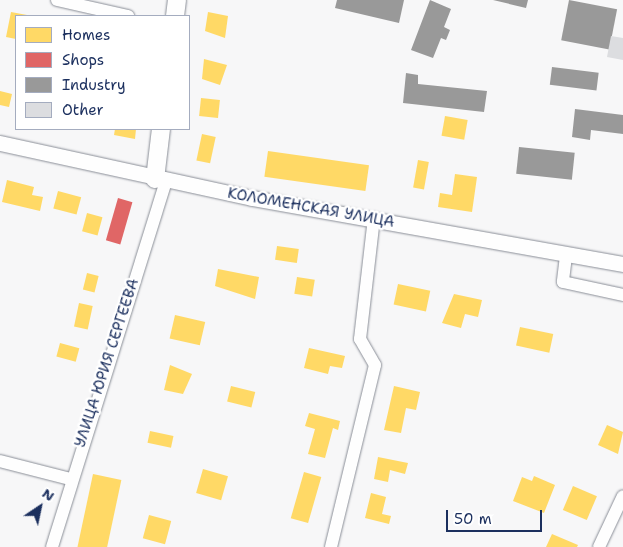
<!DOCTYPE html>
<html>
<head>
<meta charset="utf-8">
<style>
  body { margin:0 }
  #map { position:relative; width:623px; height:547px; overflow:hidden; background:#f7f7f8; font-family:"Shantell Sans",sans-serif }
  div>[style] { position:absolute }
  .homes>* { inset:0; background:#ffd966; transform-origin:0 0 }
  .shops>* { inset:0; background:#e06666; transform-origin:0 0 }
  .industry>* { inset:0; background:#999; transform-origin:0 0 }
  .building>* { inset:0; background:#dcdde0 }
  .roads { filter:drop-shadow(0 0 1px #8a8e97) drop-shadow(0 0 1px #8a8e97) }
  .minor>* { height:12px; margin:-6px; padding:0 6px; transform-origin:6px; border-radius:6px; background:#fefefe }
  .tertiary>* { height:15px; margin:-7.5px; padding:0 7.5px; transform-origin:7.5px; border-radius:7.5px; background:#fefefe }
  .secondary>* { height:18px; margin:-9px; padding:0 9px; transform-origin:9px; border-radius:9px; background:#fefefe }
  span { translate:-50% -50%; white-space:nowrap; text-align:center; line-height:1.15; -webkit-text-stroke:5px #fff; paint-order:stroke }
  .street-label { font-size:15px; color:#1b2f5e }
  .legend { position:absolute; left:15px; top:15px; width:175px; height:115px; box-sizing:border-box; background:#fff; border:1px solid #a4acbf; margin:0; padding:6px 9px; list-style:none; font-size:15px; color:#1b2f5e }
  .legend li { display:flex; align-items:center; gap:10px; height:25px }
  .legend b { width:25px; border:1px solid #a4acbf }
  .north { position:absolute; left:15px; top:482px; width:50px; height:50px; -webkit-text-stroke:4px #fff; paint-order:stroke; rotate:34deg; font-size:14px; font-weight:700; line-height:20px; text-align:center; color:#1b2f5e }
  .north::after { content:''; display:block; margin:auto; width:18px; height:22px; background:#1b2f5e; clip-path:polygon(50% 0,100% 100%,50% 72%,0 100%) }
  .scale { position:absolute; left:446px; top:510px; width:96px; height:22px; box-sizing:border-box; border:2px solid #1b2f5e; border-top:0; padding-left:6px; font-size:15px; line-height:18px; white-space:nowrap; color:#1b2f5e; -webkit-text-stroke:4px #fff; paint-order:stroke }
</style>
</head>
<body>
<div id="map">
  <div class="homes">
    <i style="clip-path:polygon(11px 12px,27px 15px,16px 16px,16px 39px,6px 37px)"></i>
    <i style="clip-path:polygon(208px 12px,228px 16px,225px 38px,205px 31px)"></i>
    <i style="clip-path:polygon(204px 59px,227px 65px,220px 85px,202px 79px)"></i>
    <i style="clip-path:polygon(0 91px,12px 94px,9px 107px,0 105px)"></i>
    <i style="left:201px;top:98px;width:19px;height:18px;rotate:6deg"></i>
    <i style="left:445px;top:116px;width:23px;height:20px;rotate:10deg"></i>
    <i style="clip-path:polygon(115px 129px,136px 129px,135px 139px,114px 135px)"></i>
    <i style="left:202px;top:134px;width:14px;height:27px;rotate:12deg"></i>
    <i style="left:268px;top:151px;width:102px;height:26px;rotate:8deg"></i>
    <i style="left:418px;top:160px;width:11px;height:28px;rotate:10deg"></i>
    <i style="clip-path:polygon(455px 174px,477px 177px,472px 212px,438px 207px,440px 193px,452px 195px)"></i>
    <i style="clip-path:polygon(7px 180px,34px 187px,32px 195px,43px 197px,40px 211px,2px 202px)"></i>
    <i style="left:58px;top:191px;width:24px;height:18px;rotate:15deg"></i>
    <i style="left:87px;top:213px;width:16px;height:19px;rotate:15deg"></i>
    <i style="left:277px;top:246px;width:22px;height:14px;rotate:8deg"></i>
    <i style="clip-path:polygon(218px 269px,259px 277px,255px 299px,215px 286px)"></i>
    <i style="left:87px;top:273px;width:12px;height:17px;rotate:14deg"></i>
    <i style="left:297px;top:277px;width:18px;height:17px;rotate:9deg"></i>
    <i style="left:398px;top:284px;width:33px;height:21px;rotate:12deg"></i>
    <i style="clip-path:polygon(454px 294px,482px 300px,478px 317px,465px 314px,461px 328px,442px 323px)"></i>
    <i style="left:79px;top:303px;width:14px;height:24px;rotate:12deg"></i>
    <i style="left:175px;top:315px;width:31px;height:24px;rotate:13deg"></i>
    <i style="left:520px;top:327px;width:34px;height:19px;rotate:12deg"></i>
    <i style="left:60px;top:343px;width:20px;height:14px;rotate:15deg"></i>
    <i style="clip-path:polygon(309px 348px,345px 356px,342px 368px,330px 366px,328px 374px,304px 368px)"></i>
    <i style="clip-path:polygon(170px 365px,192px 374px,183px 394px,164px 390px)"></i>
    <i style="left:231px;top:386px;width:25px;height:16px;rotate:14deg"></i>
    <i style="clip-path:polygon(394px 386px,420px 392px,416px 410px,406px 408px,401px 433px,384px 430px)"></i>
    <i style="clip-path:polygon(309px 413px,340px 421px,338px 430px,333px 428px,325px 458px,308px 454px,315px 429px,305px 426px)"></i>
    <i style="clip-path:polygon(607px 425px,623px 432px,618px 454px,598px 445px)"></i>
    <i style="left:150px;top:431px;width:24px;height:12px;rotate:12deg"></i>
    <i style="clip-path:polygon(378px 457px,408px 463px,405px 474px,390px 470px,388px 482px,374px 479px)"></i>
    <i style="left:203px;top:469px;width:26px;height:25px;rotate:16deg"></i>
    <i style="left:304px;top:472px;width:18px;height:48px;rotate:16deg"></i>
    <i style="left:93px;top:474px;width:29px;height:75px;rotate:12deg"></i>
    <i style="clip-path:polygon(534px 476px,555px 485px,544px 513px,513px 501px,522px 477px,532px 481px)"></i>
    <i style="left:573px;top:486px;width:26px;height:26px;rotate:23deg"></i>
    <i style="clip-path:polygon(371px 493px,386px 497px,382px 514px,391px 516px,389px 524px,365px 518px)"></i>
    <i style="left:149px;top:515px;width:23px;height:24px;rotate:15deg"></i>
    <i style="clip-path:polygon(552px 534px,578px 545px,577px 547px,546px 547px)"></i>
  </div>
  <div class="shops">
    <i style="left:118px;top:198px;width:15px;height:44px;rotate:16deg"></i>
  </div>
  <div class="industry">
    <i style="clip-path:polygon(337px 0,404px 0,399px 23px,335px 8px)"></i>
    <i style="clip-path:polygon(430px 0,451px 9px,444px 27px,450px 30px,446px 40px,441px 38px,433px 58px,411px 50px)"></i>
    <i style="clip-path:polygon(493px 0,528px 0,526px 8px)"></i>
    <i style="left:569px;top:0;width:49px;height:41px;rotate:11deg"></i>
    <i style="left:552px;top:67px;width:47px;height:18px;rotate:7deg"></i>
    <i style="clip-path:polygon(406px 73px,418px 75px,418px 84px,487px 91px,484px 112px,403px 103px)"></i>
    <i style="clip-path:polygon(575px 109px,623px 115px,623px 134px,591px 130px,590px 140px,572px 137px)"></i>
    <i style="left:519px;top:147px;width:56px;height:27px;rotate:6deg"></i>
  </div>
  <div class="building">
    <i style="clip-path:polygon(611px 36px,623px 38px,623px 60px,607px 57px)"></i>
  </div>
  <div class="roads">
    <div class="minor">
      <i style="left:57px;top:0;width:73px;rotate:12.7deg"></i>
      <i style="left:566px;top:256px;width:26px;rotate:97deg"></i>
      <i style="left:563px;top:282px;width:61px;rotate:12.2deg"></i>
      <i style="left:0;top:461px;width:72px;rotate:14.4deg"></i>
      <i style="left:52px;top:547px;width:383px;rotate:-72.7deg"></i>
      <i style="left:331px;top:547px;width:187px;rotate:-76.4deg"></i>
      <i style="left:375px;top:365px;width:30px;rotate:-120deg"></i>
      <i style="left:360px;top:339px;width:122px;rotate:-83.4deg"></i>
      <i style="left:599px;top:547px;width:56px;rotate:-64.8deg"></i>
    </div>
    <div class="tertiary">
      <i style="left:0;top:143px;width:258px;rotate:12.3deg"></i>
      <i style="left:252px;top:198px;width:377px;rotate:10.1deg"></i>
    </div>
    <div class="secondary">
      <i style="left:175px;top:16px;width:16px;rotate:-83deg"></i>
      <i style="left:155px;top:179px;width:50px;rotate:-83.2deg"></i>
    </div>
  </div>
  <div class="street-label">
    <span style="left:311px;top:208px;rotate:10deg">КОЛОМЕНСКАЯ УЛИЦА</span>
    <span style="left:107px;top:363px;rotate:-72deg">УЛИЦА ЮРИЯ СЕРГЕЕВА</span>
  </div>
  <ul class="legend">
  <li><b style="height:14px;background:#ffd966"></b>Homes</li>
  <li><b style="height:14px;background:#e06666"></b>Shops</li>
  <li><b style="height:14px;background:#999"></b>Industry</li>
  <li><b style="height:14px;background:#dcdde0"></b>Other</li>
  </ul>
  <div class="north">N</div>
  <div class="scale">50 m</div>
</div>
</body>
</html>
